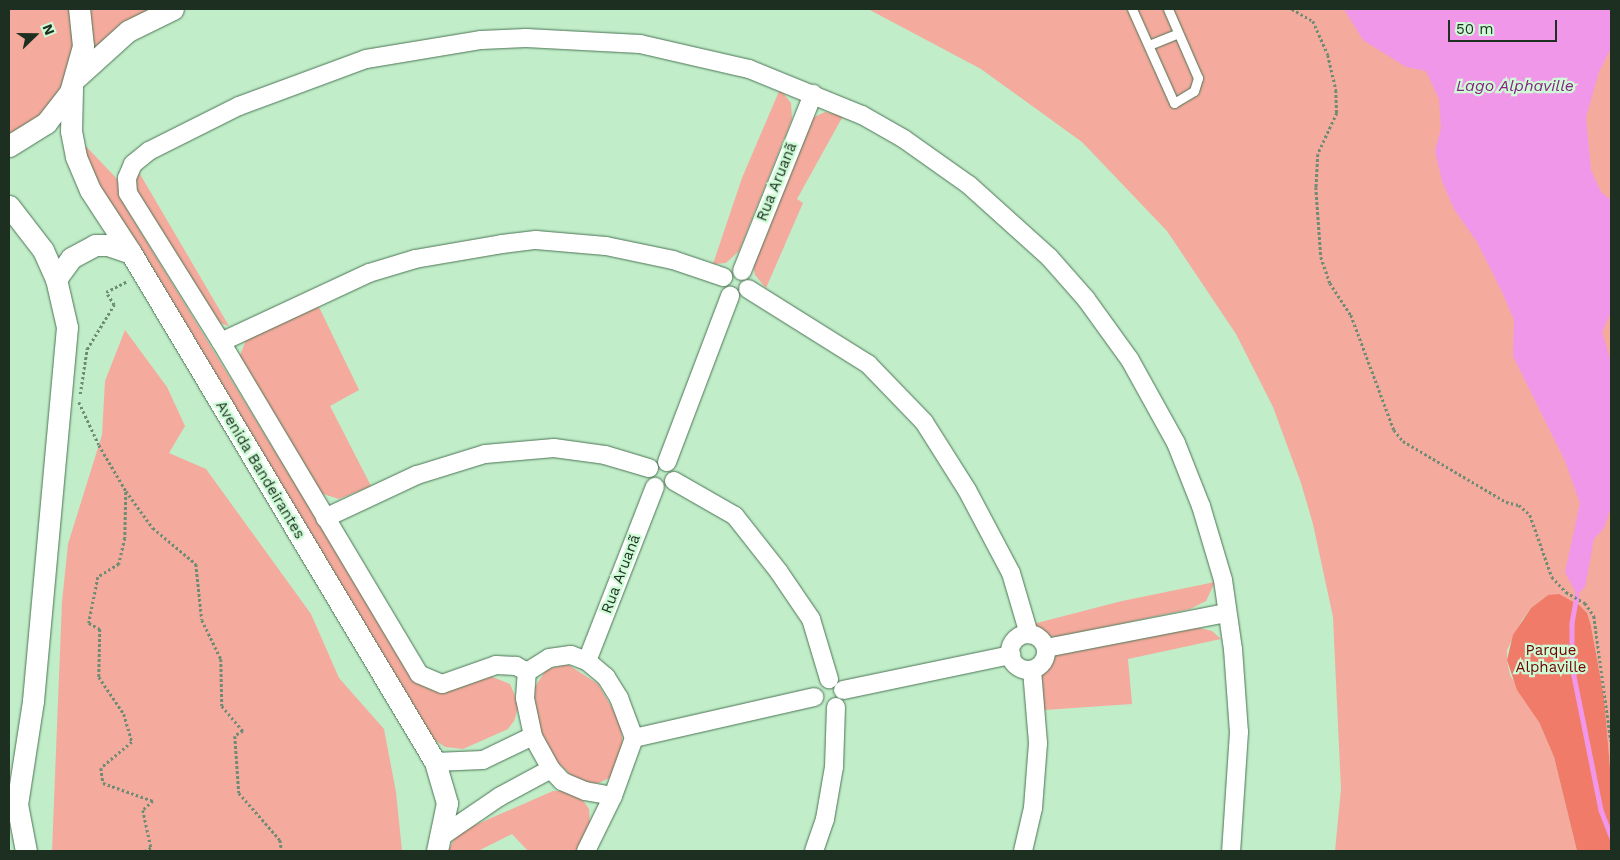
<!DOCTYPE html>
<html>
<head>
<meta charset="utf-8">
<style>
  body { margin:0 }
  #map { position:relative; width:1620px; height:860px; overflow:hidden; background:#c1edc9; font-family:"Work Sans",sans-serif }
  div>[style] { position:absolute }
  .green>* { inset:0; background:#f4aa9d }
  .forest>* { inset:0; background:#f07b69 }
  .water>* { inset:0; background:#f197e9 }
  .stream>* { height:4.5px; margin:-2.25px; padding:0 2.25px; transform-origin:2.25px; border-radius:2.25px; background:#f197e9 }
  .path>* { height:2.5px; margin-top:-1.25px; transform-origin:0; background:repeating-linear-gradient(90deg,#6d8c73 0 2.5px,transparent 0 5px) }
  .roads { filter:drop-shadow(0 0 1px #4c7454) drop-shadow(0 0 1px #4c7454) }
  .service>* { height:9px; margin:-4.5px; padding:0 4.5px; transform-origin:4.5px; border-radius:4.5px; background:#fff }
  .minor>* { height:18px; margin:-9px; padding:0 9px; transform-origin:9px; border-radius:9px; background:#fff }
  .minor>.ring { margin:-9px; padding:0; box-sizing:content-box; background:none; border:18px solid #fff; border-radius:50% }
  .tertiary>* { height:21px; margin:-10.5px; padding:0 10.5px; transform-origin:10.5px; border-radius:10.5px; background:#fff }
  span { translate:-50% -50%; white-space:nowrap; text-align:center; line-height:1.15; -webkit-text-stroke:4.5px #cefbd6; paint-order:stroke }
  .street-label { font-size:15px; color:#1d2f21 }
  .park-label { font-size:15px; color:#730200 }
  .water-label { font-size:16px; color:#8a2285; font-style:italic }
  .frame { position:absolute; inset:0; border:10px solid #1d2f21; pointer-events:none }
  .north { position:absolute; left:10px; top:10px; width:50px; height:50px; -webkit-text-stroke:4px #cefbd6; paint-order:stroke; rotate:68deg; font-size:14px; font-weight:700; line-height:20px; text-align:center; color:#1d2f21 }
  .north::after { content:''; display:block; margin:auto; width:18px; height:22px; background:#1d2f21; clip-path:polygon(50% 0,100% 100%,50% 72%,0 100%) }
  .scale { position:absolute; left:1448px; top:20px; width:109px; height:22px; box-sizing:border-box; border:2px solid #1d2f21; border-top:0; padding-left:6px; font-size:15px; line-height:18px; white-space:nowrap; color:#1d2f21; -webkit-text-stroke:4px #cefbd6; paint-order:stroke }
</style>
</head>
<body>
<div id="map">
  <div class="green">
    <i style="clip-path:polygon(9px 9px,69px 9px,73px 44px,64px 82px,42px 114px,9px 137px)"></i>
    <i style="clip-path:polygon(87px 9px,157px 9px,115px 30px,92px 50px)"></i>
    <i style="clip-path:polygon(868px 9px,1611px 9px,1611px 779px,1604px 697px,1591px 626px,1548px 595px,1531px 608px,1522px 620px,1507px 650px,1507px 660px,1510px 675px,1539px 722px,1554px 757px,1577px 851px,1335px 851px,1341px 789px,1333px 617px,1313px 524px,1301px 483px,1273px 407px,1236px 334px,1167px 231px,1082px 142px,981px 69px)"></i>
    <i style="clip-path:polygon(780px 89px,791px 103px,792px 119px,739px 251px,726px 263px,713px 264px,742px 178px)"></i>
    <i style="clip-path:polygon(825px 112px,843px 116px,797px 199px,803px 203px,766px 288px,755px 275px,753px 266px,810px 119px)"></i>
    <i style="clip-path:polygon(80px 140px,119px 181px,126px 208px,386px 633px,446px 691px,490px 676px,510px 684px,519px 705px,514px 721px,508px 729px,463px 749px,445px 747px,433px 739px,91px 174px)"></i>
    <i style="clip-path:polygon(137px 169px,229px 326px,217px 322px,137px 192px,134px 179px)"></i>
    <i style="clip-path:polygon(317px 303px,359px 390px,330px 406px,371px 486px,339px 499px,320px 493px,239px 358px,246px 340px,255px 333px)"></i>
    <i style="clip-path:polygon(125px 330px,167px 387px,185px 426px,169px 453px,206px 469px,311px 614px,339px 678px,384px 729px,396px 792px,402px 851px,52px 851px,62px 602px,68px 544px,102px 435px,105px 381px)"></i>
    <i style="clip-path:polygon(1215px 582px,1206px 601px,1190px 609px,1058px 637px,1046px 636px,1033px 624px,1122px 601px)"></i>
    <i style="clip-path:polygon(1196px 627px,1212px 631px,1221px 639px,1128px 659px,1132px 704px,1044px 710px,1042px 676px,1053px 656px)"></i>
    <i style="clip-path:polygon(567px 664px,598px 684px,620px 721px,623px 744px,611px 777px,599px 783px,587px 783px,572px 776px,555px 760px,543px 741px,534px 708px,535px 687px,546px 670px)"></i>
    <i style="clip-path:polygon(553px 791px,568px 791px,582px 799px,589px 809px,590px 825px,576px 851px,528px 851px,512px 834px,478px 851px,448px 851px,454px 839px,466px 829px)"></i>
  </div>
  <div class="forest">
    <i style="clip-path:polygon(1559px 594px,1579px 605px,1587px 613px,1591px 626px,1604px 697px,1611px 779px,1611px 851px,1577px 851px,1554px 757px,1539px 722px,1517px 690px,1507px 660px,1513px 635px,1531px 608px,1548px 595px)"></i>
  </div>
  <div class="water">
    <i style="clip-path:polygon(1344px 9px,1611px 9px,1611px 48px,1599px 72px,1586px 117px,1591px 170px,1601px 192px,1611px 200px,1611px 312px,1602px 332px,1611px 362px,1611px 507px,1604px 528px,1594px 539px,1585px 587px,1577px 595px,1565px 572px,1580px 503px,1565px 461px,1513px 356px,1514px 320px,1502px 292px,1477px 242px,1454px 209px,1442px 181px,1435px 151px,1441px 128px,1439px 99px,1426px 71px,1406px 67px,1363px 40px)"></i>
  </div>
  <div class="stream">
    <i style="left:1577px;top:595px;width:29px;rotate:100deg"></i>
    <i style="left:1572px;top:624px;width:42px;rotate:90deg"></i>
    <i style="left:1572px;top:666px;width:147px;rotate:78.6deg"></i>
    <i style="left:1601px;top:810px;width:28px;rotate:69deg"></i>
  </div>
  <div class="path">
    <i style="left:1292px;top:9px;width:24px;rotate:30deg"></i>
    <i style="left:1313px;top:21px;width:37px;rotate:66deg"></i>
    <i style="left:1328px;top:55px;width:36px;rotate:77deg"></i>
    <i style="left:1336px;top:90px;width:23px;rotate:88deg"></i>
    <i style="left:1337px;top:113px;width:45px;rotate:114.9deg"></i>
    <i style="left:1318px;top:154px;width:33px;rotate:93deg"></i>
    <i style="left:1316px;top:187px;width:70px;rotate:85.9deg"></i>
    <i style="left:1321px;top:257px;width:28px;rotate:71deg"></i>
    <i style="left:1330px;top:283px;width:38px;rotate:57deg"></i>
    <i style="left:1351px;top:315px;width:123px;rotate:69.5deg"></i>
    <i style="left:1394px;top:430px;width:14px;rotate:51deg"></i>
    <i style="left:1403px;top:441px;width:120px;rotate:30.6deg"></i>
    <i style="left:1506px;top:502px;width:13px;rotate:13deg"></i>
    <i style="left:1519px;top:505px;width:15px;rotate:42deg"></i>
    <i style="left:1530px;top:515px;width:66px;rotate:70.5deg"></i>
    <i style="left:1552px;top:577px;width:21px;rotate:47deg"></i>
    <i style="left:1566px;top:592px;width:22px;rotate:30deg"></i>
    <i style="left:1585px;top:603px;width:16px;rotate:55deg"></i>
    <i style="left:1594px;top:616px;width:126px;rotate:82.3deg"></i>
    <i style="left:80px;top:394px;width:46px;rotate:-81.2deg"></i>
    <i style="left:87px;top:349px;width:52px;rotate:-58.5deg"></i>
    <i style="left:114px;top:305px;width:15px;rotate:-122deg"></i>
    <i style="left:106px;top:292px;width:25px;rotate:-27deg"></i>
    <i style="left:79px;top:402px;width:47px;rotate:65.1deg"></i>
    <i style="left:99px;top:445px;width:53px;rotate:59.6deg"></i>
    <i style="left:126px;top:491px;width:46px;rotate:53.9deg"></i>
    <i style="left:153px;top:528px;width:56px;rotate:39.9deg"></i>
    <i style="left:196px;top:564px;width:56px;rotate:83.9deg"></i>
    <i style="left:202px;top:620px;width:43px;rotate:64deg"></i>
    <i style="left:221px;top:659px;width:47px;rotate:88.8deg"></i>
    <i style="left:222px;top:706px;width:33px;rotate:50deg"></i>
    <i style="left:243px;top:731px;width:9px;rotate:148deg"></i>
    <i style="left:235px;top:736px;width:57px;rotate:86deg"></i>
    <i style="left:239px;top:793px;width:62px;rotate:48.9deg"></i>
    <i style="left:280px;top:840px;width:11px;rotate:80deg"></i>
    <i style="left:126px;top:492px;width:46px;rotate:91.2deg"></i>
    <i style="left:125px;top:538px;width:27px;rotate:103deg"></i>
    <i style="left:119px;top:564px;width:25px;rotate:148deg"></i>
    <i style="left:98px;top:577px;width:47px;rotate:101.1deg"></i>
    <i style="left:89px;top:623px;width:13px;rotate:29deg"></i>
    <i style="left:100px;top:629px;width:48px;rotate:91.2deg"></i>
    <i style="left:99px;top:677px;width:45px;rotate:56deg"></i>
    <i style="left:124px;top:714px;width:29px;rotate:74deg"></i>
    <i style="left:132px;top:742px;width:40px;rotate:140deg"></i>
    <i style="left:101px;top:768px;width:15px;rotate:82deg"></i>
    <i style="left:103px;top:783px;width:53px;rotate:19.8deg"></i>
    <i style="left:153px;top:801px;width:13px;rotate:138deg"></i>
    <i style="left:143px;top:810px;width:39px;rotate:78deg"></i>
    <i style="left:151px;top:848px;width:6px;rotate:149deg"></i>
  </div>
  <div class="roads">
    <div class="service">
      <i style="left:1132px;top:9px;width:103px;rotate:65.9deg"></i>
      <i style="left:1174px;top:103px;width:23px;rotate:-31deg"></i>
      <i style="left:1194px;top:91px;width:14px;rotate:-73deg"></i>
      <i style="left:1198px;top:78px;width:75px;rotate:-113.5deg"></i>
      <i style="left:1149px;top:45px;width:31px;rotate:-22deg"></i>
    </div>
    <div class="minor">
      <i style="left:742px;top:271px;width:191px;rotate:-68.1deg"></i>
      <i style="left:748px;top:289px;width:142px;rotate:32deg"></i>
      <i style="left:868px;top:364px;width:81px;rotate:46deg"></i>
      <i style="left:924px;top:422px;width:80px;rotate:57.7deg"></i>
      <i style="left:967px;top:490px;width:94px;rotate:62.1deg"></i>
      <i style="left:1011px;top:573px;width:64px;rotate:73.6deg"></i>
      <i style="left:221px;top:342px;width:163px;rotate:-25deg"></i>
      <i style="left:369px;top:273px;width:48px;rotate:-16.9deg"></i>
      <i style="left:415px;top:259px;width:88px;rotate:-9.8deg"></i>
      <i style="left:502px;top:244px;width:34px;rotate:-7deg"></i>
      <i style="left:536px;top:240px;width:70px;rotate:4.9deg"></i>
      <i style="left:606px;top:246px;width:68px;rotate:11.8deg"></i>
      <i style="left:673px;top:260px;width:53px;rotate:18.8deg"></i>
      <i style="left:667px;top:462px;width:178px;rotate:-69.2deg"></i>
      <i style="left:674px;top:481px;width:70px;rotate:29.8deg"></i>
      <i style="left:735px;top:516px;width:71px;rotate:51.8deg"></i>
      <i style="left:779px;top:572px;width:57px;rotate:55.8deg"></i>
      <i style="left:811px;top:619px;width:63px;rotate:73.3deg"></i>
      <i style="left:325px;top:518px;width:102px;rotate:-25.1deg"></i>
      <i style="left:417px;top:475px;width:71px;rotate:-17.2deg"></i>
      <i style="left:485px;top:454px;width:69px;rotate:-5deg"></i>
      <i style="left:554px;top:448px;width:51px;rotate:7.8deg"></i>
      <i style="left:605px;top:455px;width:46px;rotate:16.5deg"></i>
      <i class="ring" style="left:1010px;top:634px;width:18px;height:18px"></i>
      <i style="left:1046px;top:648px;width:183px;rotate:-11deg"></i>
      <i style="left:571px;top:655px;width:17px;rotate:21deg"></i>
      <i style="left:587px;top:661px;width:25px;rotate:40deg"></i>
      <i style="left:606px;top:677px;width:25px;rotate:58deg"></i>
      <i style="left:619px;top:698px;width:43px;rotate:69.4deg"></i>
      <i style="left:634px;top:738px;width:62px;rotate:109.9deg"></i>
      <i style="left:613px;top:796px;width:28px;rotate:-170deg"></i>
      <i style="left:585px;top:791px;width:25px;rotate:-157deg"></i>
      <i style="left:562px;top:781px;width:16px;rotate:-133deg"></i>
      <i style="left:551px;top:769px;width:38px;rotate:-119deg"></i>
      <i style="left:533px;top:736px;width:39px;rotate:-102deg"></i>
      <i style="left:525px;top:698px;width:26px;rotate:-86deg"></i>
      <i style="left:527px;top:672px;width:26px;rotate:-32deg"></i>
      <i style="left:549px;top:658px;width:22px;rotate:-8deg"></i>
      <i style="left:587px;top:661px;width:187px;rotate:-68.7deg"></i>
      <i style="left:527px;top:672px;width:13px;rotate:-151deg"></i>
      <i style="left:516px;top:666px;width:20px;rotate:-177deg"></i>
      <i style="left:496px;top:665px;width:57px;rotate:160.6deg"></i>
      <i style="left:442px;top:684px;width:25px;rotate:-157deg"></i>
      <i style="left:419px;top:674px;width:387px;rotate:-120.8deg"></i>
      <i style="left:221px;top:342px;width:176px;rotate:-122deg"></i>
      <i style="left:128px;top:193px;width:15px;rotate:-94deg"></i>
      <i style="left:127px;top:178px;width:15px;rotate:-67deg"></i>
      <i style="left:133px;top:164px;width:21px;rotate:-39deg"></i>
      <i style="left:149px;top:151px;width:101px;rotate:-26.6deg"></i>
      <i style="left:239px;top:106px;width:135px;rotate:-20.3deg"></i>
      <i style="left:366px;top:59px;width:117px;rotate:-9.4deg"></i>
      <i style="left:481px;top:40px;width:45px;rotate:-2.5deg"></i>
      <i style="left:526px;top:38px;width:114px;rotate:3deg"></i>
      <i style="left:640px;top:44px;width:112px;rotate:12.9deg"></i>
      <i style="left:749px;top:69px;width:122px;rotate:22.2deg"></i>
      <i style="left:862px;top:115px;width:48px;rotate:29.7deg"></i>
      <i style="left:904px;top:139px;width:80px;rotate:35.3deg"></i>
      <i style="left:969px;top:185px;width:108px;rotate:42deg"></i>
      <i style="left:1049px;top:257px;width:56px;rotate:48.6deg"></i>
      <i style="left:1086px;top:299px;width:75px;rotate:54.2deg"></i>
      <i style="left:1130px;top:360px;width:95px;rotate:61deg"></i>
      <i style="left:1176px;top:443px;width:68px;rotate:68.4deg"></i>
      <i style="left:1201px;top:506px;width:77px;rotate:73.4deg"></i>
      <i style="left:1223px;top:580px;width:70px;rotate:81.8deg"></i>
      <i style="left:1233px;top:649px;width:83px;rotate:85.9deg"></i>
      <i style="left:1239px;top:732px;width:119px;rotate:93.8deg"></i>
      <i style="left:843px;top:690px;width:172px;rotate:-11.8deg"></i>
      <i style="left:634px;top:738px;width:185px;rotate:-12.8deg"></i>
      <i style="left:435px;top:762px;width:48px;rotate:-2.4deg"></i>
      <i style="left:483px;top:760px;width:55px;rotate:-25.6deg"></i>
      <i style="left:439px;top:838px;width:73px;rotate:-34.3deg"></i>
      <i style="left:499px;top:797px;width:59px;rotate:-28.3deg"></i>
      <i style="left:586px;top:851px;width:61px;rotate:-63.9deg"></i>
      <i style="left:814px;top:851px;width:34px;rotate:-71deg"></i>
      <i style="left:825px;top:819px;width:53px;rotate:-80.2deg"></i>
      <i style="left:834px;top:767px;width:60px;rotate:-88.1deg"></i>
      <i style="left:1023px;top:851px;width:44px;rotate:-76.9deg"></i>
      <i style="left:1033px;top:808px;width:65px;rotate:-85.6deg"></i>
      <i style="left:1038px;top:743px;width:73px;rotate:-94.7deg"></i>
    </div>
    <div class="tertiary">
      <i style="left:76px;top:78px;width:70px;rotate:-42.1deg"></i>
      <i style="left:128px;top:31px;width:50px;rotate:-26.1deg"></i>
      <i style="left:72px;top:88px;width:43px;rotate:91.3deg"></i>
      <i style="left:71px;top:131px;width:26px;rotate:79deg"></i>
      <i style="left:76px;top:157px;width:36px;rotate:67deg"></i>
      <i style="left:90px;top:190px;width:75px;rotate:56.9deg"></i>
      <i style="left:131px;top:253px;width:593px;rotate:59.15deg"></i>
      <i style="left:435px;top:762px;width:43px;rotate:73.7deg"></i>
      <i style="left:447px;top:803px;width:49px;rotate:101.8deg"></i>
      <i style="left:9px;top:146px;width:44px;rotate:-31.9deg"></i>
      <i style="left:46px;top:123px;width:39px;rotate:-52deg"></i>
      <i style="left:70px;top:92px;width:48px;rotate:-74.2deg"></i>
      <i style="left:83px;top:46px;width:37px;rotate:-96deg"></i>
      <i style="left:9px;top:206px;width:56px;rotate:52.3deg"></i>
      <i style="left:43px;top:250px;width:32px;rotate:66deg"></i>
      <i style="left:56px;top:279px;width:49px;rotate:77.1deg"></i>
      <i style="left:67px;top:327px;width:376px;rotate:95.2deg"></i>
      <i style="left:33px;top:701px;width:104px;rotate:98.8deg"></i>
      <i style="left:17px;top:804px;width:48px;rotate:79.2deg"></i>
      <i style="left:56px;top:279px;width:26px;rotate:-54deg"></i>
      <i style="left:71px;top:258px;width:27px;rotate:-28deg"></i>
      <i style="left:95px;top:245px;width:13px"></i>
      <i style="left:108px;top:245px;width:24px;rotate:19deg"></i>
    </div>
  </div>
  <div class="street-label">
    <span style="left:777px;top:182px;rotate:-68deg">Rua Aruanã</span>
    <span style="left:260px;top:470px;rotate:59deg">Avenida Bandeirantes</span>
    <span style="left:621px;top:574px;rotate:-69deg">Rua Aruanã</span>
  </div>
  <div class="park-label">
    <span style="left:1551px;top:659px">Parque<br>Alphaville</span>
  </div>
  <div class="water-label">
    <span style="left:1515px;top:86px">Lago Alphaville</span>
  </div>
  <div class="frame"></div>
  <div class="north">N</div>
  <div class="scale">50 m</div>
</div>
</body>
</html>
